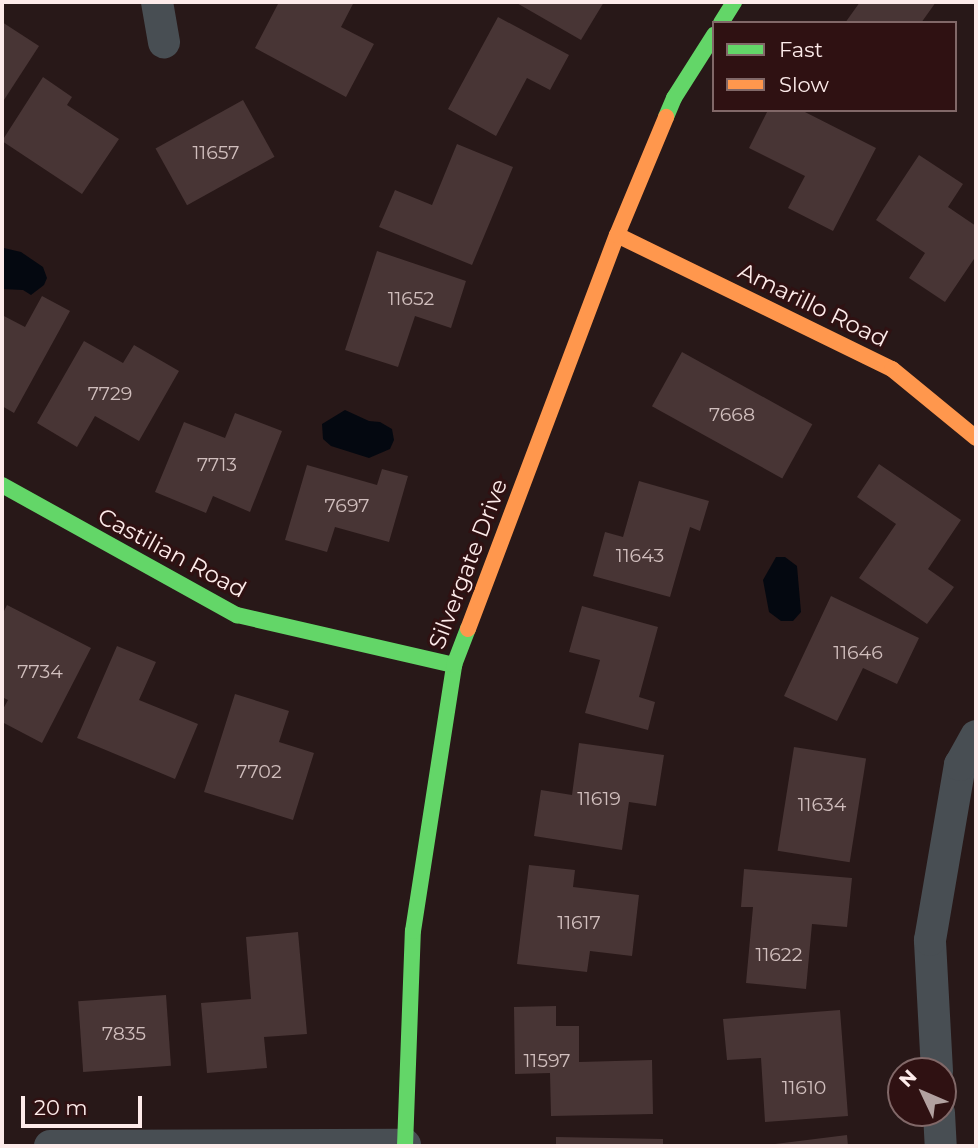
<!DOCTYPE html>
<html>
<head>
<meta charset="utf-8">
<style>
  body { margin:0 }
  #map { position:relative; width:978px; height:1148px; overflow:hidden; background:#281818; font-family:Montserrat,sans-serif }
  div>[style] { position:absolute }
  .water>* { inset:0; background:#040810 }
  .building>* { inset:0; background:#483535; transform-origin:0 0 }
  .street>* { height:32px; margin:-16px; padding:0 16px; transform-origin:16px; border-radius:16px; background:#484e53 }
  .fast>* { height:16px; margin:-8px; padding:0 8px; transform-origin:8px; border-radius:8px; background:#63d668 }
  .slow>* { height:16px; margin:-8px; padding:0 8px; transform-origin:8px; border-radius:8px; background:#ff974d }
  span { translate:-50% -50%; white-space:nowrap; text-align:center; line-height:1.15; -webkit-text-stroke:6px #2f1112; paint-order:stroke }
  .number-label { font-size:19px; color:#d0bebd }
  .number-label span { -webkit-text-stroke-width:0 }
  .street-label { font-size:23px; color:#fdebea }
  .frame { position:absolute; inset:0; border:4px solid #fdebea; pointer-events:none }
  .legend { position:absolute; left:712px; top:21px; width:245px; height:91px; box-sizing:border-box; background:#2f1112; border:2px solid #816868; margin:0; padding:9px 12px; list-style:none; font-size:21px; color:#fdebea }
  .legend li { display:flex; align-items:center; gap:14px; height:35px }
  .legend b { width:35px; border:2px solid #816868 }
  .north { position:absolute; left:887px; top:1057px; width:70px; height:70px; box-sizing:border-box; background:#2f1112; border:2px solid #816868; border-radius:50%; rotate:314deg; font-size:19px; font-weight:700; line-height:28px; text-align:center; color:#fdebea }
  .north::after { content:''; display:block; margin:auto; width:24px; height:32px; background:#b2a1a0; clip-path:polygon(50% 0,100% 100%,50% 72%,0 100%) }
  .scale { position:absolute; left:21px; top:1096px; width:121px; height:32px; box-sizing:border-box; border:4px solid #fdebea; border-top:0; padding-left:9px; font-size:21px; line-height:24px; white-space:nowrap; color:#fdebea; -webkit-text-stroke:5px #2f1112; paint-order:stroke }
</style>
</head>
<body>
<div id="map">
  <div class="water">
    <i style="clip-path:polygon(4px 248px,21px 252px,43px 267px,47px 278px,44px 285px,31px 295px,23px 290px,2px 289px)"></i>
    <i style="clip-path:polygon(345px 410px,369px 421px,380px 422px,392px 429px,394px 440px,390px 449px,369px 458px,331px 446px,323px 439px,322px 424px)"></i>
    <i style="clip-path:polygon(776px 557px,785px 557px,797px 566px,801px 612px,793px 621px,781px 621px,769px 612px,763px 580px)"></i>
  </div>
  <div class="building">
    <i style="clip-path:polygon(279px 2px,354px 2px,341px 27px,374px 44px,346px 97px,255px 48px)"></i>
    <i style="clip-path:polygon(515px 2px,604px 2px,581px 40px)"></i>
    <i style="clip-path:polygon(860px 2px,936px 2px,921px 23px,845px 23px)"></i>
    <i style="clip-path:polygon(498px 17px,569px 55px,550px 90px,527px 78px,496px 136px,448px 109px)"></i>
    <i style="clip-path:polygon(2px 22px,39px 46px,2px 103px)"></i>
    <i style="clip-path:polygon(43px 77px,72px 97px,67px 105px,119px 139px,82px 194px,2px 141px)"></i>
    <i style="left:243px;top:100px;width:65px;height:100px;rotate:61deg"></i>
    <i style="clip-path:polygon(768px 110px,801px 110px,876px 148px,833px 231px,788px 208px,805px 176px,749px 148px)"></i>
    <i style="clip-path:polygon(457px 144px,513px 167px,472px 265px,379px 227px,395px 190px,432px 205px)"></i>
    <i style="clip-path:polygon(919px 155px,963px 184px,948px 207px,976px 226px,976px 256px,945px 302px,909px 278px,925px 253px,876px 220px)"></i>
    <i style="clip-path:polygon(377px 251px,466px 281px,451px 328px,415px 316px,398px 367px,345px 350px)"></i>
    <i style="clip-path:polygon(42px 296px,70px 311px,14px 413px,2px 406px,2px 315px,25px 327px)"></i>
    <i style="clip-path:polygon(84px 341px,123px 363px,134px 345px,179px 371px,139px 441px,95px 416px,77px 447px,37px 423px)"></i>
    <i style="left:682px;top:352px;width:149px;height:62px;rotate:29deg"></i>
    <i style="clip-path:polygon(235px 413px,282px 431px,250px 512px,213px 496px,206px 513px,155px 492px,184px 422px,225px 438px)"></i>
    <i style="clip-path:polygon(879px 464px,961px 520px,928px 569px,954px 587px,927px 624px,859px 578px,896px 524px,857px 497px)"></i>
    <i style="clip-path:polygon(307px 465px,377px 485px,382px 469px,408px 476px,389px 542px,335px 527px,327px 552px,285px 540px)"></i>
    <i style="clip-path:polygon(639px 481px,709px 501px,700px 531px,690px 527px,670px 597px,593px 576px,605px 532px,623px 537px)"></i>
    <i style="clip-path:polygon(831px 596px,919px 638px,897px 684px,863px 668px,837px 721px,784px 696px)"></i>
    <i style="clip-path:polygon(7px 605px,91px 648px,42px 743px,2px 722px,2px 711px,8px 700px,2px 697px,2px 615px)"></i>
    <i style="clip-path:polygon(582px 606px,658px 627px,639px 697px,655px 702px,648px 730px,585px 713px,600px 660px,569px 652px)"></i>
    <i style="clip-path:polygon(117px 646px,156px 662px,139px 700px,198px 724px,175px 779px,77px 738px)"></i>
    <i style="clip-path:polygon(235px 694px,289px 711px,279px 742px,314px 753px,293px 820px,204px 792px)"></i>
    <i style="clip-path:polygon(579px 743px,664px 755px,656px 806px,629px 802px,622px 850px,534px 836px,541px 790px,572px 795px)"></i>
    <i style="left:794px;top:747px;width:73px;height:105px;rotate:9deg"></i>
    <i style="clip-path:polygon(529px 865px,575px 870px,573px 887px,639px 895px,632px 956px,590px 951px,587px 972px,517px 964px)"></i>
    <i style="clip-path:polygon(744px 869px,852px 878px,847px 927px,812px 924px,806px 989px,746px 983px,753px 907px,741px 907px)"></i>
    <i style="clip-path:polygon(298px 932px,307px 1034px,264px 1037px,267px 1068px,207px 1073px,201px 1003px,251px 999px,246px 937px)"></i>
    <i style="left:166px;top:995px;width:71px;height:88px;rotate:86deg"></i>
    <i style="clip-path:polygon(556px 1006px,556px 1026px,579px 1026px,579px 1062px,652px 1060px,653px 1114px,551px 1116px,550px 1073px,515px 1074px,514px 1007px)"></i>
    <i style="clip-path:polygon(840px 1010px,848px 1116px,765px 1122px,761px 1058px,727px 1060px,723px 1019px)"></i>
    <i style="clip-path:polygon(847px 1135px,848px 1146px,775px 1146px,775px 1144px)"></i>
    <i style="clip-path:polygon(556px 1137px,663px 1139px,663px 1146px,556px 1146px)"></i>
  </div>
  <div class="street">
    <i style="left:157px;top:2px;width:41px;rotate:80.1deg"></i>
    <i style="left:937px;top:1071px;width:131px;rotate:-93.1deg"></i>
    <i style="left:930px;top:940px;width:178px;rotate:-80.3deg"></i>
    <i style="left:960px;top:765px;width:33px;rotate:-61deg"></i>
    <i style="left:939px;top:1113px;width:33px;rotate:87deg"></i>
    <i style="left:50px;top:1146px;width:355px;rotate:-0.2deg"></i>
  </div>
  <div class="fast">
    <i style="left:721px;top:23px;width:25px;rotate:-58deg"></i>
    <i style="left:666px;top:117px;width:21px;rotate:-67deg"></i>
    <i style="left:674px;top:98px;width:75px;rotate:-57.6deg"></i>
    <i style="left:2px;top:485px;width:269px;rotate:29deg"></i>
    <i style="left:237px;top:615px;width:223px;rotate:13deg"></i>
    <i style="left:405px;top:1146px;width:215px;rotate:-87.9deg"></i>
    <i style="left:413px;top:931px;width:269px;rotate:-81.2deg"></i>
    <i style="left:454px;top:665px;width:39px;rotate:-69deg"></i>
  </div>
  <div class="slow">
    <i style="left:617px;top:235px;width:306px;rotate:26deg"></i>
    <i style="left:892px;top:369px;width:109px;rotate:39.4deg"></i>
    <i style="left:468px;top:629px;width:421px;rotate:-69.3deg"></i>
    <i style="left:617px;top:235px;width:128px;rotate:-67.4deg"></i>
  </div>
  <div class="number-label">
    <span style="left:216px;top:153px">11657</span>
    <span style="left:411px;top:299px">11652</span>
    <span style="left:110px;top:394px">7729</span>
    <span style="left:732px;top:415px">7668</span>
    <span style="left:217px;top:465px">7713</span>
    <span style="left:347px;top:506px">7697</span>
    <span style="left:640px;top:556px">11643</span>
    <span style="left:858px;top:653px">11646</span>
    <span style="left:40px;top:672px">7734</span>
    <span style="left:259px;top:772px">7702</span>
    <span style="left:599px;top:799px">11619</span>
    <span style="left:822px;top:805px">11634</span>
    <span style="left:579px;top:923px">11617</span>
    <span style="left:779px;top:955px">11622</span>
    <span style="left:124px;top:1034px">7835</span>
    <span style="left:547px;top:1061px">11597</span>
    <span style="left:804px;top:1088px">11610</span>
  </div>
  <div class="street-label">
    <span style="left:813px;top:305px;rotate:26deg">Amarillo Road</span>
    <span style="left:172px;top:553px;rotate:28deg">Castilian Road</span>
    <span style="left:468px;top:564px;rotate:-69deg">Silvergate Drive</span>
  </div>
  <div class="frame"></div>
  <ul class="legend">
  <li><b style="height:9px;background:#63d668"></b>Fast</li>
  <li><b style="height:9px;background:#ff974d"></b>Slow</li>
  </ul>
  <div class="north">N</div>
  <div class="scale">20 m</div>
</div>
</body>
</html>
